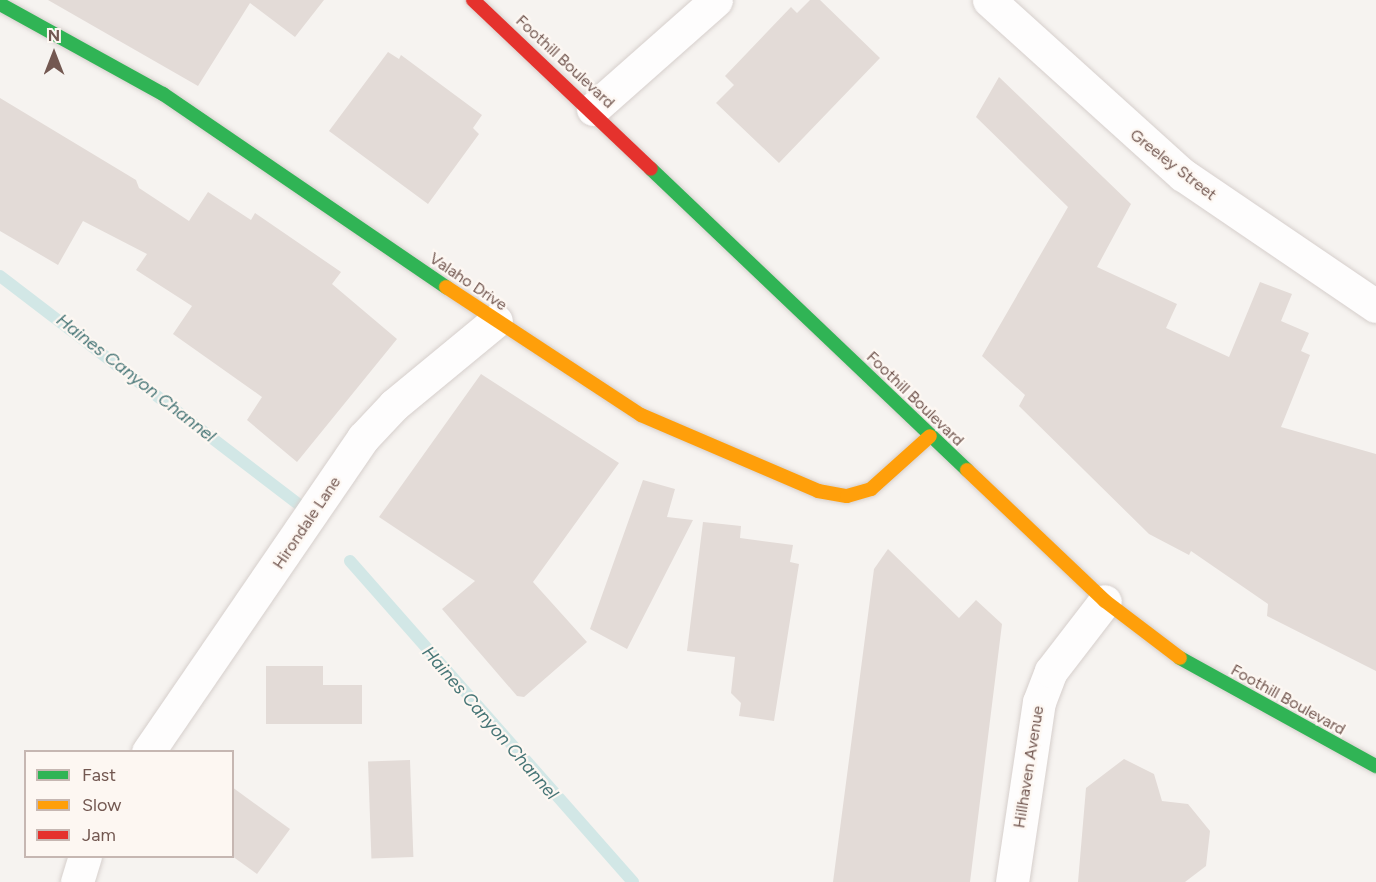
<!DOCTYPE html>
<html>
<head>
<meta charset="utf-8">
<style>
  body { margin:0 }
  #map { position:relative; width:1376px; height:882px; overflow:hidden; background:#f6f3f0; font-family:Figtree,sans-serif }
  div>[style] { position:absolute }
  .stream>* { height:12px; margin:-6px; padding:0 6px; transform-origin:6px; border-radius:6px; background:#d2e7e6 }
  .building>* { inset:0; background:#e3dbd7; transform-origin:0 0 }
  .roads { filter:drop-shadow(0 0 2px #d6cfcc) drop-shadow(0 0 2px #d6cfcc) }
  .street>* { height:33px; margin:-16.5px; padding:0 16.5px; transform-origin:16.5px; border-radius:16.5px; background:#fefdfd }
  .fast>* { height:14px; margin:-7px; padding:0 7px; transform-origin:7px; border-radius:7px; background:#30b455 }
  .slow>* { height:14px; margin:-7px; padding:0 7px; transform-origin:7px; border-radius:7px; background:#ff9f0a }
  .jam>* { height:14px; margin:-7px; padding:0 7px; transform-origin:7px; border-radius:7px; background:#e5322d }
  span { translate:-50% -50%; white-space:nowrap; text-align:center; line-height:1.15; -webkit-text-stroke:4.5px #fdf7f2; paint-order:stroke }
  .street-label { font-size:16px; color:#735851 }
  .water-label { font-size:18px; color:#467576; font-style:italic }
  .legend { position:absolute; left:24px; top:750px; width:210px; height:108px; box-sizing:border-box; background:#fdf7f2; border:2px solid #c6b7b2; margin:0; padding:8px 10px; list-style:none; font-size:18px; color:#735851 }
  .legend li { display:flex; align-items:center; gap:12px; height:30px }
  .legend b { width:30px; border:2px solid #c6b7b2 }
  .north { position:absolute; left:24px; top:24px; width:60px; height:60px; -webkit-text-stroke:4px #fdf7f2; paint-order:stroke; rotate:0deg; font-size:16px; font-weight:700; line-height:24px; text-align:center; color:#735851 }
  .north::after { content:''; display:block; margin:auto; width:21px; height:27px; background:#735851; clip-path:polygon(50% 0,100% 100%,50% 72%,0 100%) }
</style>
</head>
<body>
<div id="map">
  <div class="stream">
    <i style="left:0;top:276px;width:377px;rotate:37.4deg"></i>
    <i style="left:350px;top:561px;width:428px;rotate:48.6deg"></i>
  </div>
  <div class="building">
    <i style="clip-path:polygon(48px 0,324px 0,295px 37px,250px 3px,198px 86px)"></i>
    <i style="clip-path:polygon(810px 0,820px 0,880px 58px,779px 163px,716px 103px,734px 85px,725px 76px,791px 7px,797px 13px)"></i>
    <i style="clip-path:polygon(388px 52px,399px 59px,401px 55px,482px 115px,473px 128px,479px 134px,428px 204px,329px 131px)"></i>
    <i style="clip-path:polygon(999px 77px,1131px 204px,1097px 267px,1177px 304px,1166px 328px,1229px 357px,1260px 282px,1292px 294px,1281px 321px,1309px 333px,1301px 351px,1310px 355px,1281px 427px,1376px 454px,1376px 671px,1267px 616px,1268px 604px,1191px 551px,1189px 555px,1149px 534px,1019px 406px,1025px 395px,982px 356px,1068px 207px,976px 117px)"></i>
    <i style="clip-path:polygon(0 98px,136px 180px,139px 188px,189px 221px,208px 192px,251px 220px,255px 213px,341px 272px,332px 284px,397px 339px,297px 462px,247px 420px,262px 397px,173px 334px,192px 306px,136px 270px,147px 254px,83px 221px,58px 265px,0 231px)"></i>
    <i style="clip-path:polygon(481px 374px,619px 463px,533px 582px,587px 642px,524px 697px,517px 696px,442px 609px,475px 581px,379px 517px)"></i>
    <i style="clip-path:polygon(643px 480px,675px 489px,667px 517px,693px 520px,627px 649px,590px 629px)"></i>
    <i style="clip-path:polygon(703px 522px,741px 526px,740px 538px,793px 545px,790px 562px,799px 564px,774px 721px,739px 716px,741px 703px,731px 693px,735px 657px,687px 651px)"></i>
    <i style="clip-path:polygon(888px 549px,959px 618px,976px 600px,1002px 624px,970px 882px,833px 882px,874px 569px)"></i>
    <i style="clip-path:polygon(266px 666px,323px 666px,323px 685px,362px 685px,362px 724px,266px 724px)"></i>
    <i style="clip-path:polygon(1124px 759px,1154px 774px,1162px 801px,1188px 804px,1210px 831px,1206px 866px,1185px 882px,1078px 882px,1086px 788px)"></i>
    <i style="left:410px;top:760px;width:97px;height:42px;rotate:88deg"></i>
    <i style="clip-path:polygon(232px 787px,290px 829px,257px 874px,232px 856px)"></i>
  </div>
  <div class="roads">
    <div class="street">
      <i style="left:989px;top:0;width:261px;rotate:42.1deg"></i>
      <i style="left:1183px;top:175px;width:233px;rotate:34.2deg"></i>
      <i style="left:593px;top:109px;width:164px;rotate:-41.5deg"></i>
      <i style="left:148px;top:752px;width:381px;rotate:-55.6deg"></i>
      <i style="left:363px;top:438px;width:45px;rotate:-46.8deg"></i>
      <i style="left:394px;top:405px;width:132px;rotate:-39.5deg"></i>
      <i style="left:77px;top:882px;width:27px;rotate:-73deg"></i>
      <i style="left:1012px;top:882px;width:182px;rotate:-81.5deg"></i>
      <i style="left:1039px;top:702px;width:33px;rotate:-69deg"></i>
      <i style="left:1051px;top:671px;width:88px;rotate:-52.4deg"></i>
    </div>
    <div class="fast">
      <i style="left:0;top:4px;width:186px;rotate:28.9deg"></i>
      <i style="left:163px;top:94px;width:343px;rotate:34.3deg"></i>
      <i style="left:651px;top:169px;width:436px;rotate:43.6deg"></i>
      <i style="left:1180px;top:658px;width:224px;rotate:28.9deg"></i>
    </div>
    <div class="slow">
      <i style="left:446px;top:287px;width:233px;rotate:33.3deg"></i>
      <i style="left:641px;top:415px;width:193px;rotate:23.2deg"></i>
      <i style="left:818px;top:491px;width:29px;rotate:10deg"></i>
      <i style="left:847px;top:496px;width:25px;rotate:-16deg"></i>
      <i style="left:871px;top:489px;width:79px;rotate:-41.9deg"></i>
      <i style="left:967px;top:470px;width:190px;rotate:43.5deg"></i>
      <i style="left:1105px;top:601px;width:94px;rotate:37.2deg"></i>
    </div>
    <div class="jam">
      <i style="left:473px;top:0;width:245px;rotate:43.5deg"></i>
    </div>
  </div>
  <div class="street-label">
    <span style="left:565px;top:62px;rotate:43deg">Foothill Boulevard</span>
    <span style="left:1173px;top:165px;rotate:38deg">Greeley Street</span>
    <span style="left:468px;top:282px;rotate:34deg">Valaho Drive</span>
    <span style="left:915px;top:399px;rotate:44deg">Foothill Boulevard</span>
    <span style="left:307px;top:523px;rotate:-56deg">Hirondale Lane</span>
    <span style="left:1288px;top:700px;rotate:29deg">Foothill Boulevard</span>
    <span style="left:1029px;top:767px;rotate:-81deg">Hillhaven Avenue</span>
  </div>
  <div class="water-label">
    <span style="left:136px;top:378px;rotate:38deg">Haines Canyon Channel</span>
    <span style="left:490px;top:723px;rotate:49deg">Haines Canyon Channel</span>
  </div>
  <ul class="legend">
  <li><b style="height:8px;background:#30b455"></b>Fast</li>
  <li><b style="height:8px;background:#ff9f0a"></b>Slow</li>
  <li><b style="height:8px;background:#e5322d"></b>Jam</li>
  </ul>
  <div class="north">N</div>
</div>
</body>
</html>
